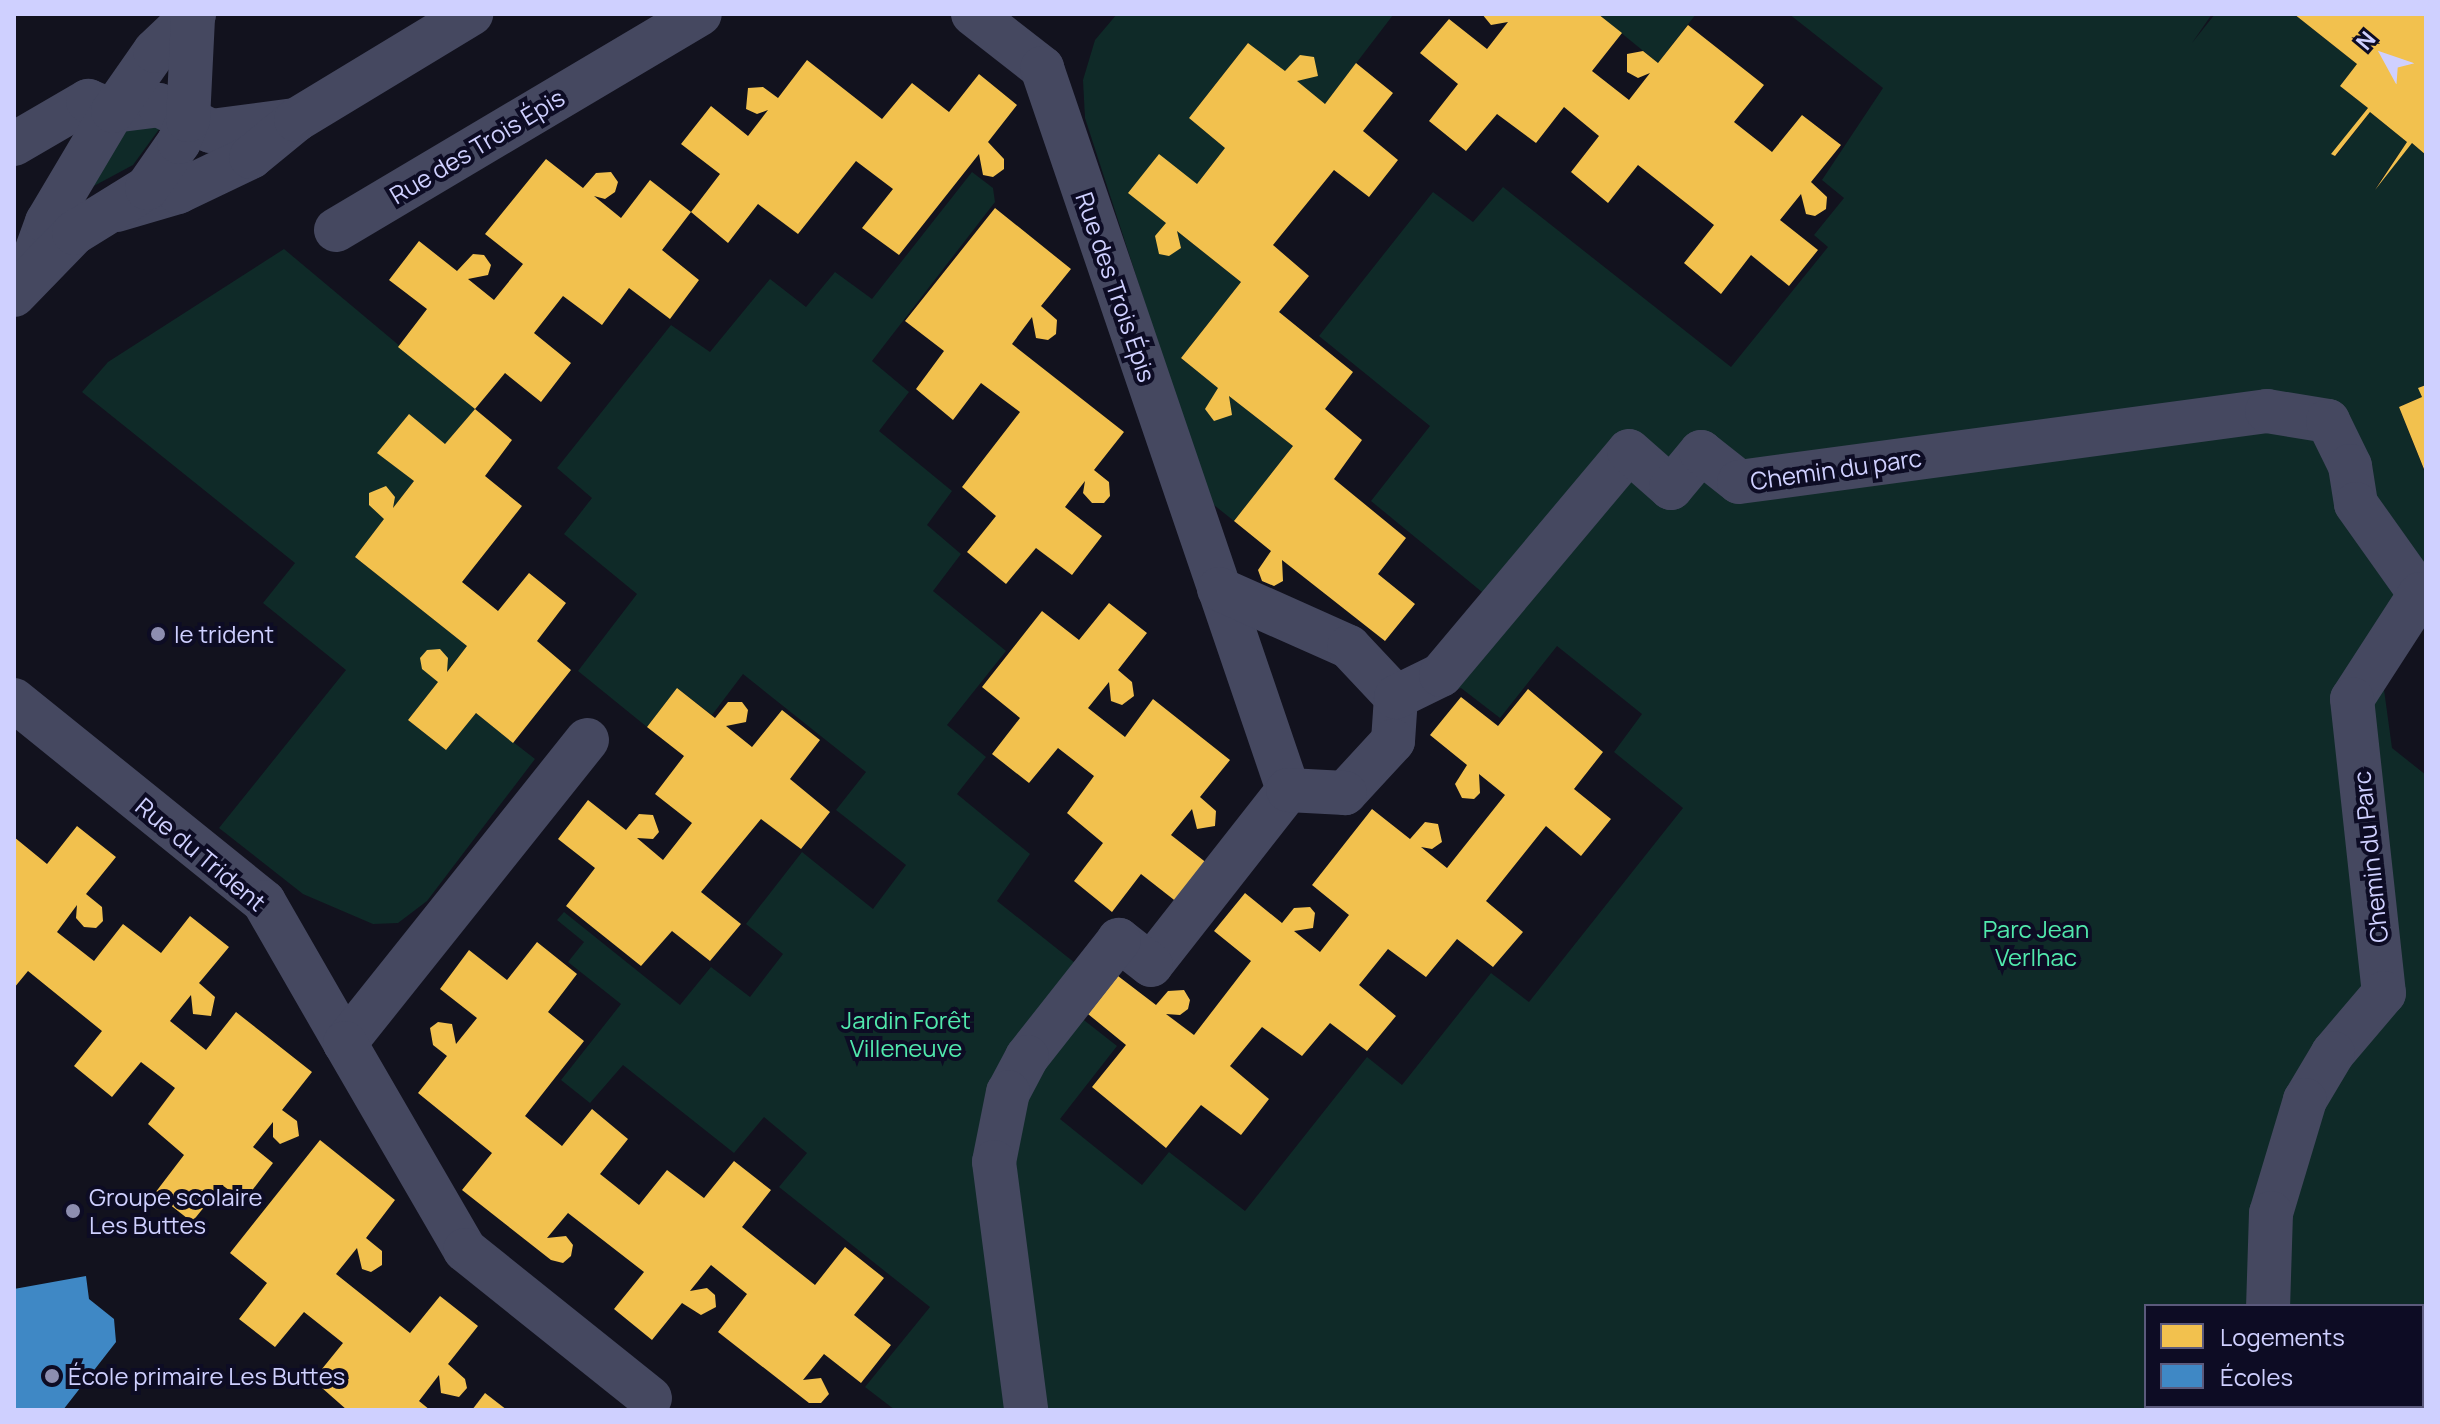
<!DOCTYPE html>
<html>
<head>
<meta charset="utf-8">
<style>
  body { margin:0 }
  #map { position:relative; width:2440px; height:1424px; overflow:hidden; background:#12121e; font-family:Manrope,sans-serif }
  div>[style] { position:absolute }
  .green>* { inset:0; background:#0f2a28 }
  .homes>* { inset:0; background:#f2c14e }
  .schools>* { inset:0; background:#3f88c5 }
  .minor>* { height:44px; margin:-22px; padding:0 22px; transform-origin:22px; border-radius:22px; background:#454860 }
  .dots>* { width:22px; height:22px; translate:-50% -50%; box-sizing:border-box; border:4px solid #0d0c24; border-radius:50% }
  span { translate:-50% -50%; white-space:nowrap; text-align:center; line-height:1.15; -webkit-text-stroke:8px #0d0c24; paint-order:stroke }
  .street-label { font-size:24px; color:#cfd0ff }
  .poi-label { font-size:24px; color:#cfd0ff }
  .left { translate:0 -50%; text-align:left }
  .park-label { font-size:24px; color:#51e9ad }
  .frame { position:absolute; inset:0; border:16px solid #cfd0ff; pointer-events:none }
  .legend { position:absolute; left:2144px; top:1304px; width:280px; height:104px; box-sizing:border-box; background:#0d0c24; border:2px solid #5b5a7c; margin:0; padding:10px 14px; list-style:none; font-size:24px; color:#cfd0ff }
  .legend li { display:flex; align-items:center; gap:16px; height:40px }
  .legend b { width:40px; border:2px solid #5b5a7c }
  .north { position:absolute; left:2344px; top:16px; width:80px; height:80px; -webkit-text-stroke:6px #0d0c24; paint-order:stroke; rotate:310deg; font-size:22px; font-weight:700; line-height:32px; text-align:center; color:#cfd0ff }
  .north::after { content:''; display:block; margin:auto; width:28px; height:36px; background:#cfd0ff; clip-path:polygon(50% 0,100% 100%,50% 72%,0 100%) }
</style>
</head>
<body>
<div id="map">
  <div class="green">
    <i style="clip-path:polygon(1117px 14px,1399px 14px,1393px 15px,1325px 104px,1248px 43px,1189px 118px,1225px 148px,1197px 184px,1177px 231px,1241px 282px,1181px 358px,1293px 446px,1234px 521px,1209px 501px,1085px 118px,1083px 80px,1095px 40px)"></i>
    <i style="clip-path:polygon(1598px 14px,1696px 14px,1658px 63px)"></i>
    <i style="clip-path:polygon(evenodd,1789px 14px,2212px 14px,2192px 43px,2215px 14px,2294px 14px,2357px 64px,2340px 86px,2368px 108px,2332px 154px,2336px 156px,2370px 112px,2407px 142px,2374px 190px,2412px 143px,2426px 155px,2426px 385px,2419px 388px,2422px 397px,2399px 407px,2426px 475px,2426px 619px,2382px 675px,2392px 748px,2426px 775px,2426px 1410px,895px 1410px,865px 1387px,930px 1307px,779px 1187px,807px 1153px,764px 1117px,734px 1153px,623px 1065px,590px 1103px,561px 1080px,621px 1004px,568px 962px,584px 942px,557px 920px,564px 912px,680px 1005px,711px 967px,750px 997px,783px 954px,746px 924px,802px 852px,873px 909px,906px 865px,836px 810px,866px 772px,743px 674px,712px 715px,677px 688px,647px 727px,578px 671px,637px 594px,564px 534px,592px 498px,557px 468px,671px 325px,710px 352px,770px 279px,806px 307px,835px 272px,872px 299px,972px 172px,993px 188px,995px 202px,872px 361px,909px 392px,879px 431px,952px 491px,927px 525px,961px 554px,933px 591px,1006px 651px,947px 725px,986px 757px,957px 794px,1030px 854px,997px 901px,1075px 963px,1112px 918px,1145px 943px,1080px 1017px,1117px 1046px,1060px 1119px,1142px 1185px,1169px 1152px,1245px 1211px,1367px 1057px,1402px 1085px,1491px 973px,1529px 1002px,1683px 808px,1614px 752px,1642px 714px,1557px 646px,1500px 718px,1461px 688px,1453px 691px,1482px 592px,1371px 501px,1430px 426px,1319px 336px,1433px 192px,1473px 222px,1503px 187px,1731px 367px,1828px 247px,1814px 235px,1844px 198px,1822px 180px,1883px 88px,1789px 14px,2146px 1306px,2422px 1306px,2422px 1406px,2146px 1406px,2146px 1306px)"></i>
    <i style="clip-path:polygon(127px 123px,160px 128px,133px 165px,77px 195px)"></i>
    <i style="clip-path:polygon(284px 249px,475px 409px,445px 444px,408px 415px,378px 453px,414px 481px,355px 557px,467px 646px,408px 720px,446px 750px,476px 713px,535px 759px,427px 901px,398px 923px,373px 924px,303px 894px,219px 828px,346px 670px,263px 603px,295px 563px,82px 392px,108px 362px)"></i>
  </div>
  <div class="homes">
    <i style="clip-path:polygon(1482px 14px,1598px 14px,1622px 33px,1592px 71px,1629px 100px,1650px 73px,1638px 78px,1627px 72px,1627px 54px,1643px 51px,1658px 63px,1688px 25px,1764px 85px,1734px 122px,1772px 152px,1802px 115px,1841px 145px,1811px 182px,1827px 197px,1826px 209px,1815px 216px,1806px 214px,1801px 194px,1780px 220px,1818px 250px,1789px 286px,1751px 255px,1721px 294px,1684px 263px,1714px 225px,1638px 165px,1608px 203px,1571px 172px,1599px 136px,1564px 107px,1536px 143px,1497px 114px,1466px 151px,1429px 121px,1458px 84px,1420px 53px,1449px 19px,1487px 49px,1508px 22px,1491px 25px)"></i>
    <i style="clip-path:polygon(2294px 14px,2426px 14px,2426px 155px,2412px 143px,2375px 190px,2407px 142px,2370px 112px,2335px 156px,2331px 154px,2368px 108px,2340px 86px,2357px 64px)"></i>
    <i style="clip-path:polygon(1248px 43px,1285px 71px,1300px 55px,1314px 57px,1318px 76px,1297px 81px,1325px 104px,1356px 63px,1393px 93px,1363px 131px,1398px 160px,1369px 197px,1334px 170px,1273px 245px,1309px 276px,1279px 312px,1353px 372px,1325px 409px,1362px 440px,1334px 479px,1406px 538px,1378px 574px,1415px 604px,1385px 641px,1282px 560px,1283px 581px,1274px 586px,1262px 581px,1258px 570px,1271px 551px,1234px 521px,1293px 446px,1229px 396px,1232px 415px,1214px 421px,1205px 409px,1218px 388px,1181px 358px,1241px 282px,1177px 231px,1181px 248px,1169px 256px,1159px 254px,1155px 236px,1166px 223px,1128px 193px,1159px 154px,1197px 184px,1225px 148px,1189px 118px)"></i>
    <i style="clip-path:polygon(807px 60px,882px 119px,912px 83px,949px 112px,979px 74px,1017px 105px,988px 142px,1004px 159px,1004px 169px,993px 177px,983px 175px,979px 154px,899px 255px,862px 228px,893px 189px,856px 161px,798px 234px,758px 204px,728px 243px,691px 212px,720px 174px,681px 144px,711px 106px,748px 136px,768px 110px,757px 114px,746px 109px,748px 88px,763px 87px,778px 98px)"></i>
    <i style="clip-path:polygon(546px 159px,583px 188px,596px 173px,611px 172px,618px 182px,615px 192px,605px 199px,594px 196px,621px 218px,650px 180px,691px 212px,662px 250px,699px 280px,670px 319px,629px 288px,602px 325px,563px 296px,534px 333px,571px 363px,541px 402px,505px 373px,475px 409px,398px 347px,427px 309px,389px 280px,419px 241px,457px 271px,473px 254px,484px 255px,491px 265px,488px 275px,468px 279px,494px 300px,523px 264px,485px 234px)"></i>
    <i style="clip-path:polygon(995px 208px,1071px 269px,1041px 306px,1057px 320px,1056px 334px,1048px 340px,1036px 338px,1032px 317px,1012px 344px,1124px 432px,1094px 470px,1109px 482px,1110px 496px,1104px 503px,1092px 503px,1083px 493px,1085px 481px,1065px 507px,1102px 536px,1072px 575px,1036px 548px,1006px 584px,967px 552px,996px 516px,962px 487px,1020px 412px,981px 383px,953px 420px,916px 389px,944px 351px,905px 321px)"></i>
    <i style="clip-path:polygon(2426px 385px,2426px 474px,2399px 407px,2422px 397px,2418px 388px)"></i>
    <i style="clip-path:polygon(475px 409px,512px 440px,485px 476px,522px 506px,462px 582px,498px 611px,529px 573px,566px 603px,537px 641px,571px 670px,513px 743px,476px 713px,446px 750px,408px 720px,438px 682px,422px 669px,420px 658px,427px 650px,440px 649px,448px 658px,447px 672px,467px 646px,355px 557px,384px 519px,369px 505px,369px 493px,386px 486px,395px 497px,393px 508px,414px 481px,377px 453px,409px 414px,445px 444px)"></i>
    <i style="clip-path:polygon(1109px 603px,1147px 633px,1118px 670px,1132px 682px,1134px 696px,1122px 705px,1111px 701px,1109px 682px,1088px 708px,1125px 737px,1153px 699px,1230px 760px,1200px 797px,1216px 811px,1215px 826px,1197px 829px,1192px 809px,1171px 835px,1208px 864px,1178px 903px,1141px 874px,1112px 912px,1074px 881px,1103px 843px,1067px 813px,1094px 776px,1058px 748px,1029px 783px,992px 754px,1020px 718px,982px 687px,1042px 611px,1079px 640px)"></i>
    <i style="clip-path:polygon(677px 688px,715px 718px,728px 702px,742px 702px,748px 710px,746px 722px,726px 726px,752px 747px,782px 710px,820px 740px,790px 779px,830px 812px,801px 849px,761px 819px,701px 892px,741px 924px,710px 961px,672px 931px,641px 966px,566px 906px,595px 868px,558px 839px,588px 800px,626px 830px,639px 814px,653px 815px,659px 832px,653px 839px,637px 838px,663px 860px,692px 823px,655px 794px,684px 756px,647px 727px)"></i>
    <i style="clip-path:polygon(1528px 689px,1603px 752px,1574px 789px,1611px 819px,1581px 856px,1546px 826px,1486px 901px,1523px 932px,1493px 967px,1457px 939px,1426px 977px,1388px 949px,1359px 985px,1396px 1016px,1367px 1051px,1330px 1023px,1302px 1056px,1262px 1027px,1230px 1066px,1269px 1099px,1241px 1135px,1201px 1105px,1166px 1148px,1092px 1087px,1126px 1045px,1088px 1014px,1118px 976px,1156px 1005px,1168px 991px,1184px 990px,1190px 1000px,1188px 1009px,1180px 1015px,1166px 1014px,1194px 1035px,1251px 961px,1214px 931px,1245px 893px,1282px 923px,1294px 908px,1310px 907px,1315px 913px,1313px 928px,1294px 931px,1320px 952px,1349px 915px,1312px 885px,1372px 809px,1410px 839px,1425px 822px,1438px 824px,1442px 842px,1432px 849px,1421px 847px,1447px 868px,1505px 795px,1479px 774px,1480px 793px,1474px 799px,1462px 798px,1455px 784px,1467px 765px,1430px 735px,1461px 697px,1498px 726px)"></i>
    <i style="clip-path:polygon(77px 826px,116px 857px,86px 894px,102px 907px,103px 921px,96px 928px,84px 927px,76px 918px,77px 905px,57px 932px,94px 961px,123px 924px,161px 953px,190px 916px,229px 947px,199px 983px,215px 997px,211px 1016px,193px 1014px,191px 995px,170px 1021px,206px 1050px,236px 1012px,312px 1072px,282px 1110px,297px 1121px,299px 1136px,280px 1144px,273px 1137px,273px 1122px,253px 1147px,273px 1163px,244px 1201px,222px 1185px,192px 1222px,155px 1193px,184px 1155px,148px 1124px,175px 1088px,141px 1062px,112px 1097px,74px 1066px,102px 1031px,28px 971px,14px 988px,14px 837px,47px 864px)"></i>
    <i style="clip-path:polygon(537px 942px,577px 974px,548px 1012px,584px 1041px,525px 1116px,562px 1146px,592px 1109px,628px 1139px,600px 1174px,639px 1205px,667px 1170px,704px 1198px,734px 1161px,771px 1190px,742px 1227px,815px 1285px,845px 1247px,884px 1278px,854px 1315px,891px 1345px,861px 1383px,824px 1354px,803px 1380px,821px 1378px,829px 1394px,821px 1403px,809px 1403px,718px 1332px,747px 1294px,711px 1265px,690px 1291px,707px 1288px,715px 1295px,716px 1307px,701px 1315px,682px 1303px,652px 1340px,614px 1309px,644px 1272px,568px 1213px,547px 1238px,566px 1236px,573px 1245px,571px 1256px,563px 1263px,551px 1260px,462px 1190px,492px 1153px,418px 1093px,447px 1056px,433px 1045px,430px 1028px,438px 1022px,452px 1024px,456px 1044px,477px 1018px,440px 989px,469px 950px,507px 980px)"></i>
    <i style="clip-path:polygon(320px 1140px,395px 1200px,366px 1238px,382px 1251px,382px 1265px,371px 1272px,362px 1269px,357px 1248px,336px 1274px,410px 1333px,440px 1296px,478px 1326px,448px 1364px,465px 1379px,467px 1388px,459px 1397px,441px 1393px,439px 1375px,419px 1401px,430px 1410px,347px 1410px,313px 1380px,343px 1343px,304px 1312px,275px 1347px,239px 1319px,267px 1283px,230px 1253px)"></i>
    <i style="clip-path:polygon(485px 1393px,507px 1410px,472px 1410px)"></i>
  </div>
  <div class="schools">
    <i style="clip-path:polygon(86px 1276px,89px 1299px,114px 1319px,116px 1342px,63px 1410px,14px 1410px,14px 1289px)"></i>
  </div>
  <div class="minor">
    <i style="left:973px;top:14px;width:88px;rotate:38deg"></i>
    <i style="left:1042px;top:68px;width:763px;rotate:71.18deg"></i>
    <i style="left:1288px;top:790px;width:222px;rotate:128.1deg"></i>
    <i style="left:1151px;top:965px;width:41px;rotate:-142deg"></i>
    <i style="left:1119px;top:940px;width:149px;rotate:128.2deg"></i>
    <i style="left:1027px;top:1057px;width:40px;rotate:118deg"></i>
    <i style="left:1008px;top:1092px;width:71px;rotate:101.3deg"></i>
    <i style="left:994px;top:1162px;width:250px;rotate:82.6deg"></i>
    <i style="left:14px;top:144px;width:86px;rotate:-30.2deg"></i>
    <i style="left:88px;top:101px;width:27px;rotate:22deg"></i>
    <i style="left:113px;top:111px;width:46px;rotate:-7.4deg"></i>
    <i style="left:159px;top:105px;width:58px;rotate:26.6deg"></i>
    <i style="left:211px;top:131px;width:86px;rotate:-7.4deg"></i>
    <i style="left:117px;top:210px;width:64px;rotate:-16.4deg"></i>
    <i style="left:178px;top:192px;width:81px;rotate:-25.6deg"></i>
    <i style="left:251px;top:157px;width:58px;rotate:-39.4deg"></i>
    <i style="left:296px;top:120px;width:205px;rotate:-31.2deg"></i>
    <i style="left:336px;top:230px;width:423px;rotate:-30.7deg"></i>
    <i style="left:32px;top:263px;width:44px;rotate:-69.9deg"></i>
    <i style="left:47px;top:222px;width:129px;rotate:-59.3deg"></i>
    <i style="left:113px;top:111px;width:73px;rotate:-55deg"></i>
    <i style="left:155px;top:51px;width:54px;rotate:-43.5deg"></i>
    <i style="left:14px;top:295px;width:86px;rotate:-45.9deg"></i>
    <i style="left:74px;top:233px;width:86px;rotate:-31.7deg"></i>
    <i style="left:147px;top:188px;width:56px;rotate:-55.2deg"></i>
    <i style="left:179px;top:142px;width:24px;rotate:-68deg"></i>
    <i style="left:188px;top:120px;width:103px;rotate:-87.2deg"></i>
    <i style="left:1219px;top:589px;width:142px;rotate:24deg"></i>
    <i style="left:1349px;top:647px;width:69px;rotate:46.8deg"></i>
    <i style="left:1396px;top:697px;width:44px;rotate:93.9deg"></i>
    <i style="left:1393px;top:741px;width:71px;rotate:132.7deg"></i>
    <i style="left:1345px;top:793px;width:57px;rotate:-177deg"></i>
    <i style="left:1396px;top:697px;width:50px;rotate:-26.1deg"></i>
    <i style="left:1441px;top:675px;width:292px;rotate:-50deg"></i>
    <i style="left:1629px;top:451px;width:56px;rotate:41.4deg"></i>
    <i style="left:1671px;top:488px;width:47px;rotate:-50.2deg"></i>
    <i style="left:1701px;top:452px;width:48px;rotate:38.3deg"></i>
    <i style="left:1739px;top:482px;width:533px;rotate:-7.66deg"></i>
    <i style="left:2267px;top:411px;width:62px;rotate:9.3deg"></i>
    <i style="left:2328px;top:421px;width:50px;rotate:63.9deg"></i>
    <i style="left:2350px;top:466px;width:38px;rotate:81deg"></i>
    <i style="left:2356px;top:504px;width:110px;rotate:54.6deg"></i>
    <i style="left:2420px;top:594px;width:125px;rotate:122.9deg"></i>
    <i style="left:2352px;top:699px;width:296px;rotate:83.8deg"></i>
    <i style="left:2384px;top:993px;width:79px;rotate:130.4deg"></i>
    <i style="left:2333px;top:1053px;width:55px;rotate:120.8deg"></i>
    <i style="left:2305px;top:1100px;width:118px;rotate:106.7deg"></i>
    <i style="left:2271px;top:1213px;width:93px;rotate:91.8deg"></i>
    <i style="left:14px;top:700px;width:321px;rotate:38.9deg"></i>
    <i style="left:264px;top:902px;width:163px;rotate:60.1deg"></i>
    <i style="left:587px;top:740px;width:388px;rotate:128.6deg"></i>
    <i style="left:345px;top:1043px;width:239px;rotate:59.9deg"></i>
    <i style="left:465px;top:1250px;width:237px;rotate:38.7deg"></i>
    <i style="left:2279px;top:1406px;width:4px;rotate:90deg"></i>
  </div>
  <div class="dots">
    <i style="left:158px;top:634px;background:#8d8eb0"></i>
    <i style="left:73px;top:1211px;background:#8d8eb0"></i>
    <i style="left:52px;top:1376px;background:#8d8eb0"></i>
  </div>
  <div class="street-label">
    <span style="left:477px;top:146px;rotate:-31deg">Rue des Trois Épis</span>
    <span style="left:1116px;top:287px;rotate:71deg">Rue des Trois Épis</span>
    <span style="left:1836px;top:469px;rotate:-8deg">Chemin du parc</span>
    <span style="left:201px;top:854px;rotate:40deg">Rue du Trident</span>
    <span style="left:2370px;top:857px;rotate:-96deg">Chemin du Parc</span>
  </div>
  <div class="poi-label">
    <span class="left" style="left:174px;top:634px">le trident</span>
    <span class="left" style="left:89px;top:1211px">Groupe scolaire<br>Les Buttes</span>
    <span class="left" style="left:68px;top:1376px">École primaire Les Buttes</span>
  </div>
  <div class="park-label">
    <span style="left:2036px;top:943px">Parc Jean<br>Verlhac</span>
    <span style="left:906px;top:1034px">Jardin Forêt<br>Villeneuve</span>
  </div>
  <div class="frame"></div>
  <ul class="legend">
  <li><b style="height:22px;background:#f2c14e"></b>Logements</li>
  <li><b style="height:22px;background:#3f88c5"></b>Écoles</li>
  </ul>
  <div class="north">N</div>
</div>
</body>
</html>
